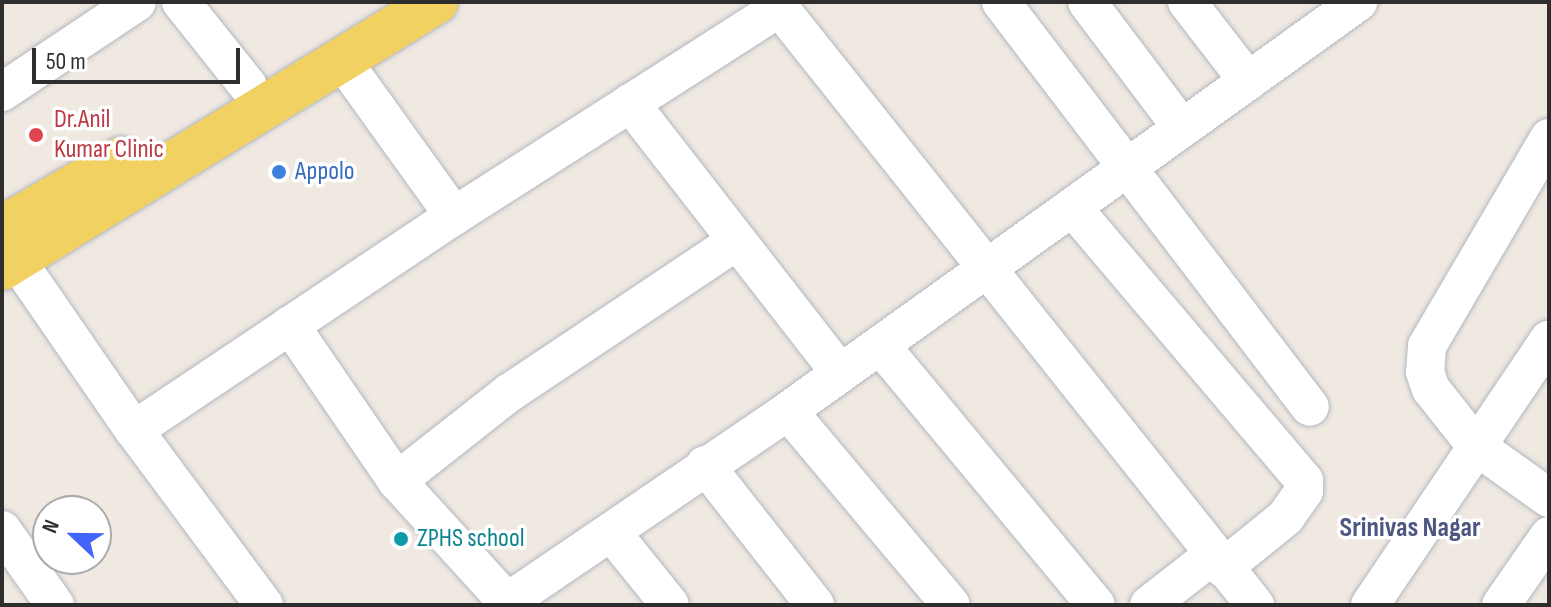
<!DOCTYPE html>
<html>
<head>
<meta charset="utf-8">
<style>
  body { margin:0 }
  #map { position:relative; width:1551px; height:607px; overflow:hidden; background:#efe9e1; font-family:"Sofia Sans Condensed",sans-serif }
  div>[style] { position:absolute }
  .roads { filter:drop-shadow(0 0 2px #b4b7c1) drop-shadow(0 0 2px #b4b7c1) }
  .minor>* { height:38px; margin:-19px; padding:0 19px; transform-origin:19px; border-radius:19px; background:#fff }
  .major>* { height:44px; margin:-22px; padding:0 22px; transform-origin:22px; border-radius:22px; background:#f2d163 }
  .dots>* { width:22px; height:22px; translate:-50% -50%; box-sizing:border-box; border:4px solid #fff; border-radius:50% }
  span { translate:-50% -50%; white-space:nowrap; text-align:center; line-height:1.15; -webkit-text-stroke:7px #fff; paint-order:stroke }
  .health-label { font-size:26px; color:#be3a42 }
  .left { translate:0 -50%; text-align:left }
  .shop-label { font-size:26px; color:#366cbe }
  .culture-label { font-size:26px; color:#0d838f }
  .neighbourhood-label { font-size:28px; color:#4d5680; font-weight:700 }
  .frame { position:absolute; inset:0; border:4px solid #2e2e2e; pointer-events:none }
  .north { position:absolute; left:32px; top:495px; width:80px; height:80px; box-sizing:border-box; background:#fff; border:2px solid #ababab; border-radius:50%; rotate:292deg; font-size:22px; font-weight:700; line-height:32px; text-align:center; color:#2e2e2e }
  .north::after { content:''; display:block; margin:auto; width:28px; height:36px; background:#4264fb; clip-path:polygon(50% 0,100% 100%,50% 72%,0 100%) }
  .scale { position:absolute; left:32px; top:48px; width:208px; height:36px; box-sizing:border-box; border:4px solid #2e2e2e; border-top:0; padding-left:10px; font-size:24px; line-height:28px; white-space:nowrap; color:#2e2e2e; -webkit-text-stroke:6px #fff; paint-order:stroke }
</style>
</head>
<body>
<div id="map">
  <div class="roads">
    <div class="minor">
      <i style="left:181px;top:2px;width:107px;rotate:51.4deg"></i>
      <i style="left:775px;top:2px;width:771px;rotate:51.48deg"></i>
      <i style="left:1001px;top:2px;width:509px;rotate:52.66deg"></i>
      <i style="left:1087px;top:2px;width:158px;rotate:53deg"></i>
      <i style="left:1187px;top:2px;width:100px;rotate:52.3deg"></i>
      <i style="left:342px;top:60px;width:192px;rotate:54.3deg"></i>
      <i style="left:2px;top:92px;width:162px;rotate:-33.7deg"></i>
      <i style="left:630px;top:103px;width:342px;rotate:52.1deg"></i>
      <i style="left:1549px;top:138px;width:241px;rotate:120.4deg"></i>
      <i style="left:1427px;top:346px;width:26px;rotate:94deg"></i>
      <i style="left:1425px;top:372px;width:18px;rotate:71deg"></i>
      <i style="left:1431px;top:389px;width:73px;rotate:51.7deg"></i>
      <i style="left:1476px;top:446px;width:90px;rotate:35.5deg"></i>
      <i style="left:1072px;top:207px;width:359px;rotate:49.7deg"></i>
      <i style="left:1304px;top:481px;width:10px;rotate:90deg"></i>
      <i style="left:1304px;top:491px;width:32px;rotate:125deg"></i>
      <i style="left:1286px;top:517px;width:81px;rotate:141deg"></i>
      <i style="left:2px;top:239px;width:232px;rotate:55.4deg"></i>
      <i style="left:134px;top:430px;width:218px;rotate:53.4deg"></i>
      <i style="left:290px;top:325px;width:189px;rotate:55.6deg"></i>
      <i style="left:397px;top:481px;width:168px;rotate:47.7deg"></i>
      <i style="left:880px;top:345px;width:338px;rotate:50.3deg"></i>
      <i style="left:788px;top:411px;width:253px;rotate:50deg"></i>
      <i style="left:134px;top:430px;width:385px;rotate:-33.8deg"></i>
      <i style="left:454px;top:216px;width:386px;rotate:-32.6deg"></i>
      <i style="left:705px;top:465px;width:178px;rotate:51.8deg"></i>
      <i style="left:397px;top:481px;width:142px;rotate:-38.2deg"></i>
      <i style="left:509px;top:393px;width:274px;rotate:-33.7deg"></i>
      <i style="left:2px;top:530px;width:92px;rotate:54.8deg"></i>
      <i style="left:612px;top:533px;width:92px;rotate:51.1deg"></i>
      <i style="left:503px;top:605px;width:345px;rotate:-34.2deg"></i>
      <i style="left:788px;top:411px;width:702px;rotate:-35.66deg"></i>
      <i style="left:1149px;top:605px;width:81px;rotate:-38deg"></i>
      <i style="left:1370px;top:605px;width:320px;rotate:-56deg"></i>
      <i style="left:1501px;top:605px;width:84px;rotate:-55.2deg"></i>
    </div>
    <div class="major">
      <i style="left:2px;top:228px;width:138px;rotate:-30.1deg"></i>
      <i style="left:2px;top:268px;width:509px;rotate:-31.5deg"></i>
    </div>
  </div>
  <div class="dots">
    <i style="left:36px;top:135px;background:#e0444e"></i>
    <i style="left:279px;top:172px;background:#3f7fe0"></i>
    <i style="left:401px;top:539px;background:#0f9aa8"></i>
  </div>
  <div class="health-label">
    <span class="left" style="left:54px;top:135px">Dr.Anil<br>Kumar Clinic</span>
  </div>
  <div class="shop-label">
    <span class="left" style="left:295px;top:172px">Appolo</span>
  </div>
  <div class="culture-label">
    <span class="left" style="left:417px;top:539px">ZPHS school</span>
  </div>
  <div class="neighbourhood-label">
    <span style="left:1410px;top:528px">Srinivas Nagar</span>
  </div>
  <div class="frame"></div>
  <div class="north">N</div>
  <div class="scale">50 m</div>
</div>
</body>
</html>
